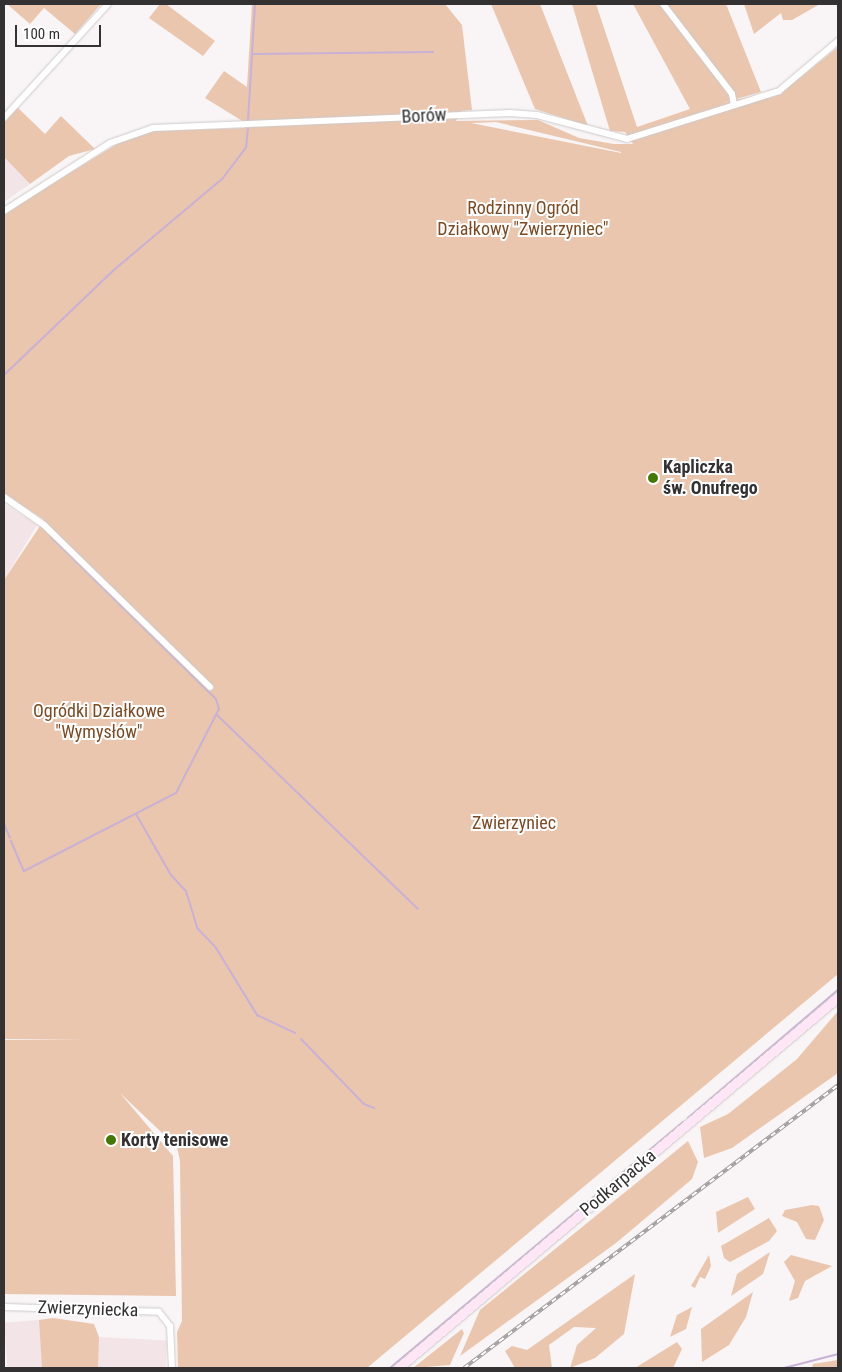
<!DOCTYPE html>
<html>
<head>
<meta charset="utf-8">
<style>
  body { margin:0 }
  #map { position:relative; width:842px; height:1372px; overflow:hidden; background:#f9f4f5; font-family:"Roboto Condensed",sans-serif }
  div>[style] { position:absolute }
  .built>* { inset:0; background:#f2e4e7; transform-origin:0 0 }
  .green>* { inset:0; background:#eac6ae }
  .stream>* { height:2px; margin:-1px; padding:0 1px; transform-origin:1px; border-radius:1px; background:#c8b1d5 }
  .roads { filter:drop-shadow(0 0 1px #cecacb) drop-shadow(0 0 1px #cecacb) }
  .minor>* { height:6px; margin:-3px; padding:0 3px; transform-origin:3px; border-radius:3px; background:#fff }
  .secondary>* { height:9px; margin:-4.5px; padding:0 4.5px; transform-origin:4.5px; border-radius:4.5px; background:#fee6f6 }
  .rail>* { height:4px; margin-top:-2px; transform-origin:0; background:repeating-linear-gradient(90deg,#fff 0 5.5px,#9f9c9d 0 11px); box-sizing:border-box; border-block:1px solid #9f9c9d }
  .dots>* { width:14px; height:14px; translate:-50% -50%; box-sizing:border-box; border:2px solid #fff; border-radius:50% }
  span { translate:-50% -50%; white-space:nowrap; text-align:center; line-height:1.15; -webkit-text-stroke:4px #fff; paint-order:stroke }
  .street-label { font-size:18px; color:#333132 }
  .park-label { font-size:18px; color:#7c4a23 }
  .poi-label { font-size:18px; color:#333132; font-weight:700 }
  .left { translate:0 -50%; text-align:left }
  .frame { position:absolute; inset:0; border:5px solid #333132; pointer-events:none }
  .scale { position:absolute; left:15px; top:25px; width:86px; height:22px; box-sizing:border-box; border:2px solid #333132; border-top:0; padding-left:6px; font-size:15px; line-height:18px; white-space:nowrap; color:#333132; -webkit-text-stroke:4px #fff; paint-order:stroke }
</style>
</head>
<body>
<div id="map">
  <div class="built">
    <i style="clip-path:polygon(4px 157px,30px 184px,4px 202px)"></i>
    <i style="clip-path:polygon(4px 504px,37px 525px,4px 580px)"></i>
    <i style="left:39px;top:1320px;width:48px;height:35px;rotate:86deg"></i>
    <i style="left:99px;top:1337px;width:68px;height:31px;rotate:3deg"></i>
  </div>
  <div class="green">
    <i style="clip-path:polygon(7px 4px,101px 4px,75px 34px,44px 8px,30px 24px)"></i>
    <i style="clip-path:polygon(160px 4px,166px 4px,215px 41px,203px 56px,149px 18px)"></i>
    <i style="clip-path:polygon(evenodd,252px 4px,445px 4px,462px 25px,472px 110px,461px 111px,456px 121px,538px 120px,579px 138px,614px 144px,633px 144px,625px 132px,610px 131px,572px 4px,596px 4px,637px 127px,690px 109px,633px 4px,726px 4px,761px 92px,722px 103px,786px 89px,838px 47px,838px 974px,367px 1368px,178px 1368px,177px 1332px,182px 1321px,180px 1161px,177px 1147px,120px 1093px,173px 1156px,176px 1296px,4px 1294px,4px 1040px,85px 1039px,4px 1039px,4px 580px,44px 520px,4px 493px,4px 213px,122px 141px,154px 131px,244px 128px,244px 122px,205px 98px,224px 71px,247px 87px,252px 4px,496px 122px,621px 152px,621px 153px,471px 123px,496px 122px)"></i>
    <i style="clip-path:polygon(491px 4px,540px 4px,588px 126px,535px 109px)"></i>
    <i style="clip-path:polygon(744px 4px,820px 4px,792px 20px,783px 20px,781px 13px,754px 34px)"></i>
    <i style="clip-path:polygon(17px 107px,45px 134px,61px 116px,95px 149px,69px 156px,30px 184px,4px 157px,4px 122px)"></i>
    <i style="clip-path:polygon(838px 1011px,838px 1073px,732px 1148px,704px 1158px,700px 1127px,728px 1114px,797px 1059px)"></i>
    <i style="clip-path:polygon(688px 1141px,698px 1162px,692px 1179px,616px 1243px,460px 1356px,480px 1310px)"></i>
    <i style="clip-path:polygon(748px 1197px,755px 1209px,718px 1233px,716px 1212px)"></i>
    <i style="clip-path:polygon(812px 1205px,819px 1206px,824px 1220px,815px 1240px,806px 1239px,797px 1222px,782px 1216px,785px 1210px)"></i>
    <i style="clip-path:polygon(769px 1218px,777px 1231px,769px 1241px,730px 1262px,724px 1258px,721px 1246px)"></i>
    <i style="clip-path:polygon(770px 1252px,763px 1274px,731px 1296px,737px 1274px)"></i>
    <i style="clip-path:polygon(709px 1255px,711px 1266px,705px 1279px,700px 1277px,695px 1288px,691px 1286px)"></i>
    <i style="clip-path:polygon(791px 1255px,832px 1266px,805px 1281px,798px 1298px,789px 1301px,795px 1281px,784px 1262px)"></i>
    <i style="clip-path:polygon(635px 1274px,624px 1334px,595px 1358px,570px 1368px,577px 1345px,596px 1328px,574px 1327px,549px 1345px,552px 1368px,515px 1368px,505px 1351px,512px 1346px,527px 1350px)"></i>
    <i style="clip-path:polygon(753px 1292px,746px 1317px,729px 1345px,702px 1362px,701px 1329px)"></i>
    <i style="clip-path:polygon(692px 1307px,686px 1329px,670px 1337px,677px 1315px)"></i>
    <i style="clip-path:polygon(53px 1318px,94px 1324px,99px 1337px,98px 1368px,42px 1368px,39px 1320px)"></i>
    <i style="clip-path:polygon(462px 1329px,464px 1333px,450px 1365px,413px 1368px)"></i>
    <i style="clip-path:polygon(677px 1342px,682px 1349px,673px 1368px,635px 1368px)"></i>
    <i style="clip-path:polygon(838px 1360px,838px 1368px,812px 1368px,813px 1364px)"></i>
  </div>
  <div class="stream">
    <i style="left:252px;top:54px;width:181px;rotate:-0.6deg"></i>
    <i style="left:248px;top:121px;width:117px;rotate:-86.6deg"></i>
    <i style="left:4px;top:375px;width:153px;rotate:-43.7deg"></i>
    <i style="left:115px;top:269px;width:141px;rotate:-40.1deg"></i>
    <i style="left:223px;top:178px;width:39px;rotate:-53deg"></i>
    <i style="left:246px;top:147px;width:18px;rotate:-84deg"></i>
    <i style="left:217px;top:715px;width:279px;rotate:44deg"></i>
    <i style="left:136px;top:814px;width:70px;rotate:60.2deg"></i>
    <i style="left:171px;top:875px;width:22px;rotate:47deg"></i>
    <i style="left:186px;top:891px;width:39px;rotate:73deg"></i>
    <i style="left:197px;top:928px;width:28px;rotate:46deg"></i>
    <i style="left:216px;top:948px;width:79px;rotate:58.5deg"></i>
    <i style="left:257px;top:1015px;width:42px;rotate:25.3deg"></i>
    <i style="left:4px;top:824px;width:15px;rotate:67deg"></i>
    <i style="left:11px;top:841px;width:33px;rotate:67deg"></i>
    <i style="left:24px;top:871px;width:171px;rotate:-27.2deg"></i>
    <i style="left:176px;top:793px;width:94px;rotate:-62.9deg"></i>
    <i style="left:219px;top:709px;width:10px;rotate:-107deg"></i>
    <i style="left:216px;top:699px;width:231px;rotate:-135.5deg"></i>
    <i style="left:301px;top:1039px;width:91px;rotate:45.9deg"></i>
    <i style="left:364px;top:1104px;width:11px;rotate:22deg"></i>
    <i style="left:688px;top:1118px;width:197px;rotate:-40.5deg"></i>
    <i style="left:390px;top:1368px;width:383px;rotate:-40deg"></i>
    <i style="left:732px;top:1368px;width:20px"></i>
    <i style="left:784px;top:1368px;width:56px;rotate:-14.5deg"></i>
  </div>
  <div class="roads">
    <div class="minor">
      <i style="left:663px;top:4px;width:113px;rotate:52.5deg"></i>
      <i style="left:732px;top:94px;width:11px;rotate:80deg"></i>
      <i style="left:4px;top:118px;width:154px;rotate:-47.6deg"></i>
      <i style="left:4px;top:211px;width:126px;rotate:-32.7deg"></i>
      <i style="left:110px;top:143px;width:46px;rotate:-19.2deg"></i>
      <i style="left:153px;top:128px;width:357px;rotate:-2.4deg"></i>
      <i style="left:510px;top:113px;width:27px;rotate:4deg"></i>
      <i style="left:537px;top:115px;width:93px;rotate:14.9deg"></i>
      <i style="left:627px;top:139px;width:159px;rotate:-17.5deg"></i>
      <i style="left:779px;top:91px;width:77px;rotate:-40.3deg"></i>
      <i style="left:4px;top:497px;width:49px;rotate:35deg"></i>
      <i style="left:44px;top:525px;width:232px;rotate:44.3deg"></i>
      <i style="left:4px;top:1307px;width:155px;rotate:1.8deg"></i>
      <i style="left:159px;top:1312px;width:18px;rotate:52deg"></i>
      <i style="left:170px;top:1326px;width:42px;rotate:87.3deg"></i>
    </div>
    <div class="secondary">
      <i style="left:398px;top:1368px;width:576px;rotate:-40.14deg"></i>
    </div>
  </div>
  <div class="rail">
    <i style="left:464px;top:1368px;width:469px;rotate:-37.1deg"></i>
  </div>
  <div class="dots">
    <i style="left:653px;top:478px;background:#447805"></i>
    <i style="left:111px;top:1140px;background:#447805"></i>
  </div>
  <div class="street-label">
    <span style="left:424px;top:116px;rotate:-3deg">Borów</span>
    <span style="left:618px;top:1183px;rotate:-40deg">Podkarpacka</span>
    <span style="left:88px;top:1309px;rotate:2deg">Zwierzyniecka</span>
  </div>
  <div class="park-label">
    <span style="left:523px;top:219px">Rodzinny Ogród<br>Działkowy "Zwierzyniec"</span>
    <span style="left:99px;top:722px">Ogródki Działkowe<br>"Wymysłów"</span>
    <span style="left:514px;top:823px">Zwierzyniec</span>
  </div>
  <div class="poi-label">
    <span class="left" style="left:663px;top:478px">Kapliczka<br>św. Onufrego</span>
    <span class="left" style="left:121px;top:1140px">Korty tenisowe</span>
  </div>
  <div class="frame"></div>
  <div class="scale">100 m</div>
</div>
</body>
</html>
